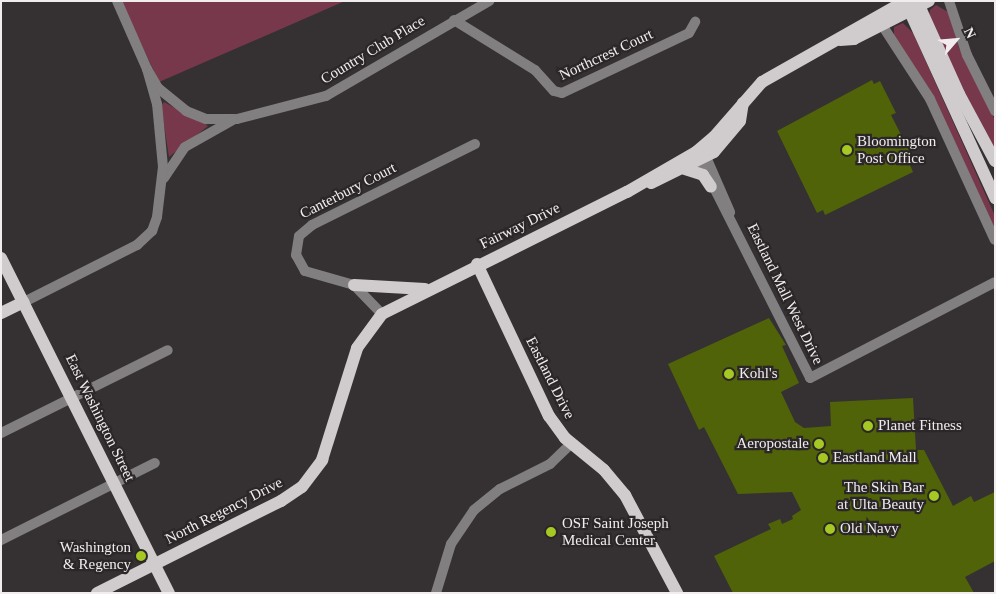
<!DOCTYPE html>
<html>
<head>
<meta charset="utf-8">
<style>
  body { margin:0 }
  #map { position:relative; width:996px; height:594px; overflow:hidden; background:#353132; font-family:Georgia,serif }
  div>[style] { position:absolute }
  .green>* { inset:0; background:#77384c }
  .building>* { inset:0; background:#506308 }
  .minor>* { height:10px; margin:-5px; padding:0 5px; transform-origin:5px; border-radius:5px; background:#817f7f }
  .major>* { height:12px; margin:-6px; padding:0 6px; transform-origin:6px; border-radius:6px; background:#d0cbcc }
  .dots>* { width:14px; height:14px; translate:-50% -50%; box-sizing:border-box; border:2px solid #2b2728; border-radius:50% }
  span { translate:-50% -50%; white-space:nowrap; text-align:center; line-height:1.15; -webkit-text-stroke:4.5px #2b2728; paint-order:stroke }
  .street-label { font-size:15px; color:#f1edee }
  .poi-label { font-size:15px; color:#f1edee }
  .left { translate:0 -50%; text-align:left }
  .right { translate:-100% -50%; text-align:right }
  .frame { position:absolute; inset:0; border:2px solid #f1edee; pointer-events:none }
  .north { position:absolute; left:931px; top:15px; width:50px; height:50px; -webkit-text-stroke:4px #2b2728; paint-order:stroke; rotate:63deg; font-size:14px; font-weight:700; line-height:20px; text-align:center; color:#f1edee }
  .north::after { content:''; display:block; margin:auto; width:18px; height:22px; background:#f1edee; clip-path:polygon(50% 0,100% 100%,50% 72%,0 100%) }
</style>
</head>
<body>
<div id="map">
  <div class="green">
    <i style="clip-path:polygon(121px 1px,345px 1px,159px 82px)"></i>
    <i style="clip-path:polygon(936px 5px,948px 12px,959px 48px,995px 120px,995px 151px,961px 89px,929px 16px,930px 10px)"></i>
    <i style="clip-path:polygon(903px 23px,913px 33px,962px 142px,995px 216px,995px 230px,935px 100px,894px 36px,894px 27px)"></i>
    <i style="clip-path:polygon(164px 102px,208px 126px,169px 157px,161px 106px)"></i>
  </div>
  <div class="building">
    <i style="clip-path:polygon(872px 80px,874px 84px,880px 81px,896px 113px,891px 115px,915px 162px,910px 165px,913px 172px,825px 215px,823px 210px,817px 213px,777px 131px)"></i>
    <i style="clip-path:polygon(769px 318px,786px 345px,782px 346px,799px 383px,781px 392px,795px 422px,804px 428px,831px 426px,830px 402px,913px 398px,916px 450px,924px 450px,953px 506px,971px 496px,974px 502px,995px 492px,995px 561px,965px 577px,974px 593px,733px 593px,714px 556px,771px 529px,768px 524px,780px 519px,782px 524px,793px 519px,792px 516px,801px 510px,792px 492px,738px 494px,704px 427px,699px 430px,668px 364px)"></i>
  </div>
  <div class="minor">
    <i style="left:949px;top:1px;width:57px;rotate:71.6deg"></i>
    <i style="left:967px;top:55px;width:63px;rotate:63.4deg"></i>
    <i style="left:454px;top:20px;width:95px;rotate:31.7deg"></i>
    <i style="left:535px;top:70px;width:28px;rotate:48deg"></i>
    <i style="left:554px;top:91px;width:8px;rotate:14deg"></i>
    <i style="left:562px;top:93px;width:140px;rotate:-25.3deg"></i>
    <i style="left:689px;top:33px;width:13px;rotate:-61deg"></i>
    <i style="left:882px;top:25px;width:88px;rotate:57deg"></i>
    <i style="left:930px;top:99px;width:155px;rotate:65.3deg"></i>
    <i style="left:147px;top:69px;width:22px;rotate:60deg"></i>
    <i style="left:158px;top:88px;width:36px;rotate:39deg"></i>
    <i style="left:186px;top:111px;width:22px;rotate:22deg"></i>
    <i style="left:206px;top:119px;width:31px"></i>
    <i style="left:237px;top:119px;width:92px;rotate:-14.5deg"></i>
    <i style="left:326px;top:96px;width:189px;rotate:-30.2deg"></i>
    <i style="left:703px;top:150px;width:68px;rotate:66.5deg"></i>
    <i style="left:696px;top:152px;width:253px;rotate:63.2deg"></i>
    <i style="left:810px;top:378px;width:208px;rotate:-27.4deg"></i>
    <i style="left:164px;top:178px;width:37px;rotate:-56deg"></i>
    <i style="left:185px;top:147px;width:55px;rotate:-29.4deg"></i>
    <i style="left:24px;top:302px;width:127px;rotate:-26.8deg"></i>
    <i style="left:137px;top:245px;width:21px;rotate:-43deg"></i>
    <i style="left:152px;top:231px;width:15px;rotate:-70deg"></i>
    <i style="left:157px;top:217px;width:50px;rotate:-83.2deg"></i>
    <i style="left:163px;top:167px;width:63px;rotate:-95.4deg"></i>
    <i style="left:157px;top:104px;width:36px;rotate:-106deg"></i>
    <i style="left:147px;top:69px;width:74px;rotate:-113.8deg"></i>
    <i style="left:382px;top:314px;width:40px;rotate:-134deg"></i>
    <i style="left:354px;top:285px;width:51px;rotate:-164.1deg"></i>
    <i style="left:305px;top:271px;width:18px;rotate:-119deg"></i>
    <i style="left:296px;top:255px;width:19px;rotate:-81deg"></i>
    <i style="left:299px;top:236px;width:17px;rotate:-40deg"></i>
    <i style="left:312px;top:225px;width:182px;rotate:-26.4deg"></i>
    <i style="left:1px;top:433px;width:186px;rotate:-26.4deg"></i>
    <i style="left:1px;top:540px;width:172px;rotate:-26.6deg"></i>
    <i style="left:436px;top:593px;width:51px;rotate:-73deg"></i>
    <i style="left:451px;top:544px;width:41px;rotate:-55.9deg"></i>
    <i style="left:474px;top:510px;width:33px;rotate:-39deg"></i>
    <i style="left:500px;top:489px;width:56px;rotate:-26.6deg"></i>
    <i style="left:550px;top:464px;width:29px;rotate:-44deg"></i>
  </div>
  <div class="major">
    <i style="left:905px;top:1px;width:217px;rotate:65.4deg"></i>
    <i style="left:917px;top:1px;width:102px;rotate:65.7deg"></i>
    <i style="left:959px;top:94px;width:76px;rotate:61.8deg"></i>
    <i style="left:840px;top:40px;width:14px;rotate:-4deg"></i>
    <i style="left:854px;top:39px;width:84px;rotate:-26.9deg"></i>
    <i style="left:685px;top:169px;width:19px;rotate:18deg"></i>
    <i style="left:703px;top:175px;width:14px;rotate:56deg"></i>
    <i style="left:651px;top:183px;width:70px;rotate:-26.2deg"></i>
    <i style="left:714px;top:152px;width:40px;rotate:-50deg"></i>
    <i style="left:740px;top:121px;width:18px;rotate:-81deg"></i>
    <i style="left:1px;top:258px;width:375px;rotate:63.4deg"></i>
    <i style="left:477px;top:264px;width:168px;rotate:64.7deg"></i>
    <i style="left:549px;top:416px;width:27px;rotate:54deg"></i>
    <i style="left:565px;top:438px;width:50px;rotate:39.4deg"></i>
    <i style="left:604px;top:470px;width:33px;rotate:50deg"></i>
    <i style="left:625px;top:495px;width:111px;rotate:62deg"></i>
    <i style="left:354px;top:285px;width:71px;rotate:3.2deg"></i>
    <i style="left:1px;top:313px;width:25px;rotate:-26deg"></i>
    <i style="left:97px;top:593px;width:206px;rotate:-26.6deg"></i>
    <i style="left:281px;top:501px;width:25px;rotate:-34deg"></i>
    <i style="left:302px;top:487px;width:34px;rotate:-53deg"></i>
    <i style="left:322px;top:460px;width:117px;rotate:-72.6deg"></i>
    <i style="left:357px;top:348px;width:42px;rotate:-53.7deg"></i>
    <i style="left:382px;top:314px;width:274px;rotate:-26.5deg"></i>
    <i style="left:627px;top:192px;width:80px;rotate:-30.1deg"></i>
    <i style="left:696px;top:152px;width:23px;rotate:-40deg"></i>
    <i style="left:714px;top:137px;width:73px;rotate:-48.9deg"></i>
    <i style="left:762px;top:82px;width:164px;rotate:-29.5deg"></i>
  </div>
  <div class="dots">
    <i style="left:847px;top:150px;background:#a5c823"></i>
    <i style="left:729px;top:374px;background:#a5c823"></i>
    <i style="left:868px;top:426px;background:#a5c823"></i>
    <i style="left:819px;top:444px;background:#a5c823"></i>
    <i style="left:823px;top:458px;background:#a5c823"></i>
    <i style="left:934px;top:496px;background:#a5c823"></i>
    <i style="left:830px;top:529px;background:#a5c823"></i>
    <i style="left:551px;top:532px;background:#a5c823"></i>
    <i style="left:141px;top:556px;background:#a5c823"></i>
  </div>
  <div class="street-label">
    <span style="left:373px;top:50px;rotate:-31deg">Country Club Place</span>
    <span style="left:606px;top:55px;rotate:-25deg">Northcrest Court</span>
    <span style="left:348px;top:191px;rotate:-27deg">Canterbury Court</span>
    <span style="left:520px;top:226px;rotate:-26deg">Fairway Drive</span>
    <span style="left:785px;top:294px;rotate:64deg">Eastland Mall West Drive</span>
    <span style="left:550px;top:378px;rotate:63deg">Eastland Drive</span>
    <span style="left:100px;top:418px;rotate:64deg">East Washington Street</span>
    <span style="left:224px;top:511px;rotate:-27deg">North Regency Drive</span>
  </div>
  <div class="poi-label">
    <span class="left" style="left:857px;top:150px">Bloomington<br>Post Office</span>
    <span class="left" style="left:739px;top:374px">Kohl's</span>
    <span class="left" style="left:878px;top:426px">Planet Fitness</span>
    <span class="right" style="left:809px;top:444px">Aeropostale</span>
    <span class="left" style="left:833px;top:458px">Eastland Mall</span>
    <span class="right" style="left:924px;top:496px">The Skin Bar<br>at Ulta Beauty</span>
    <span class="left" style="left:562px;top:532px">OSF Saint Joseph<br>Medical Center</span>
    <span class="left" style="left:840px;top:529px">Old Navy</span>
    <span class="right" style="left:131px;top:556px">Washington<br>&amp; Regency</span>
  </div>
  <div class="frame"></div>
  <div class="north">N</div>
</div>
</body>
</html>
